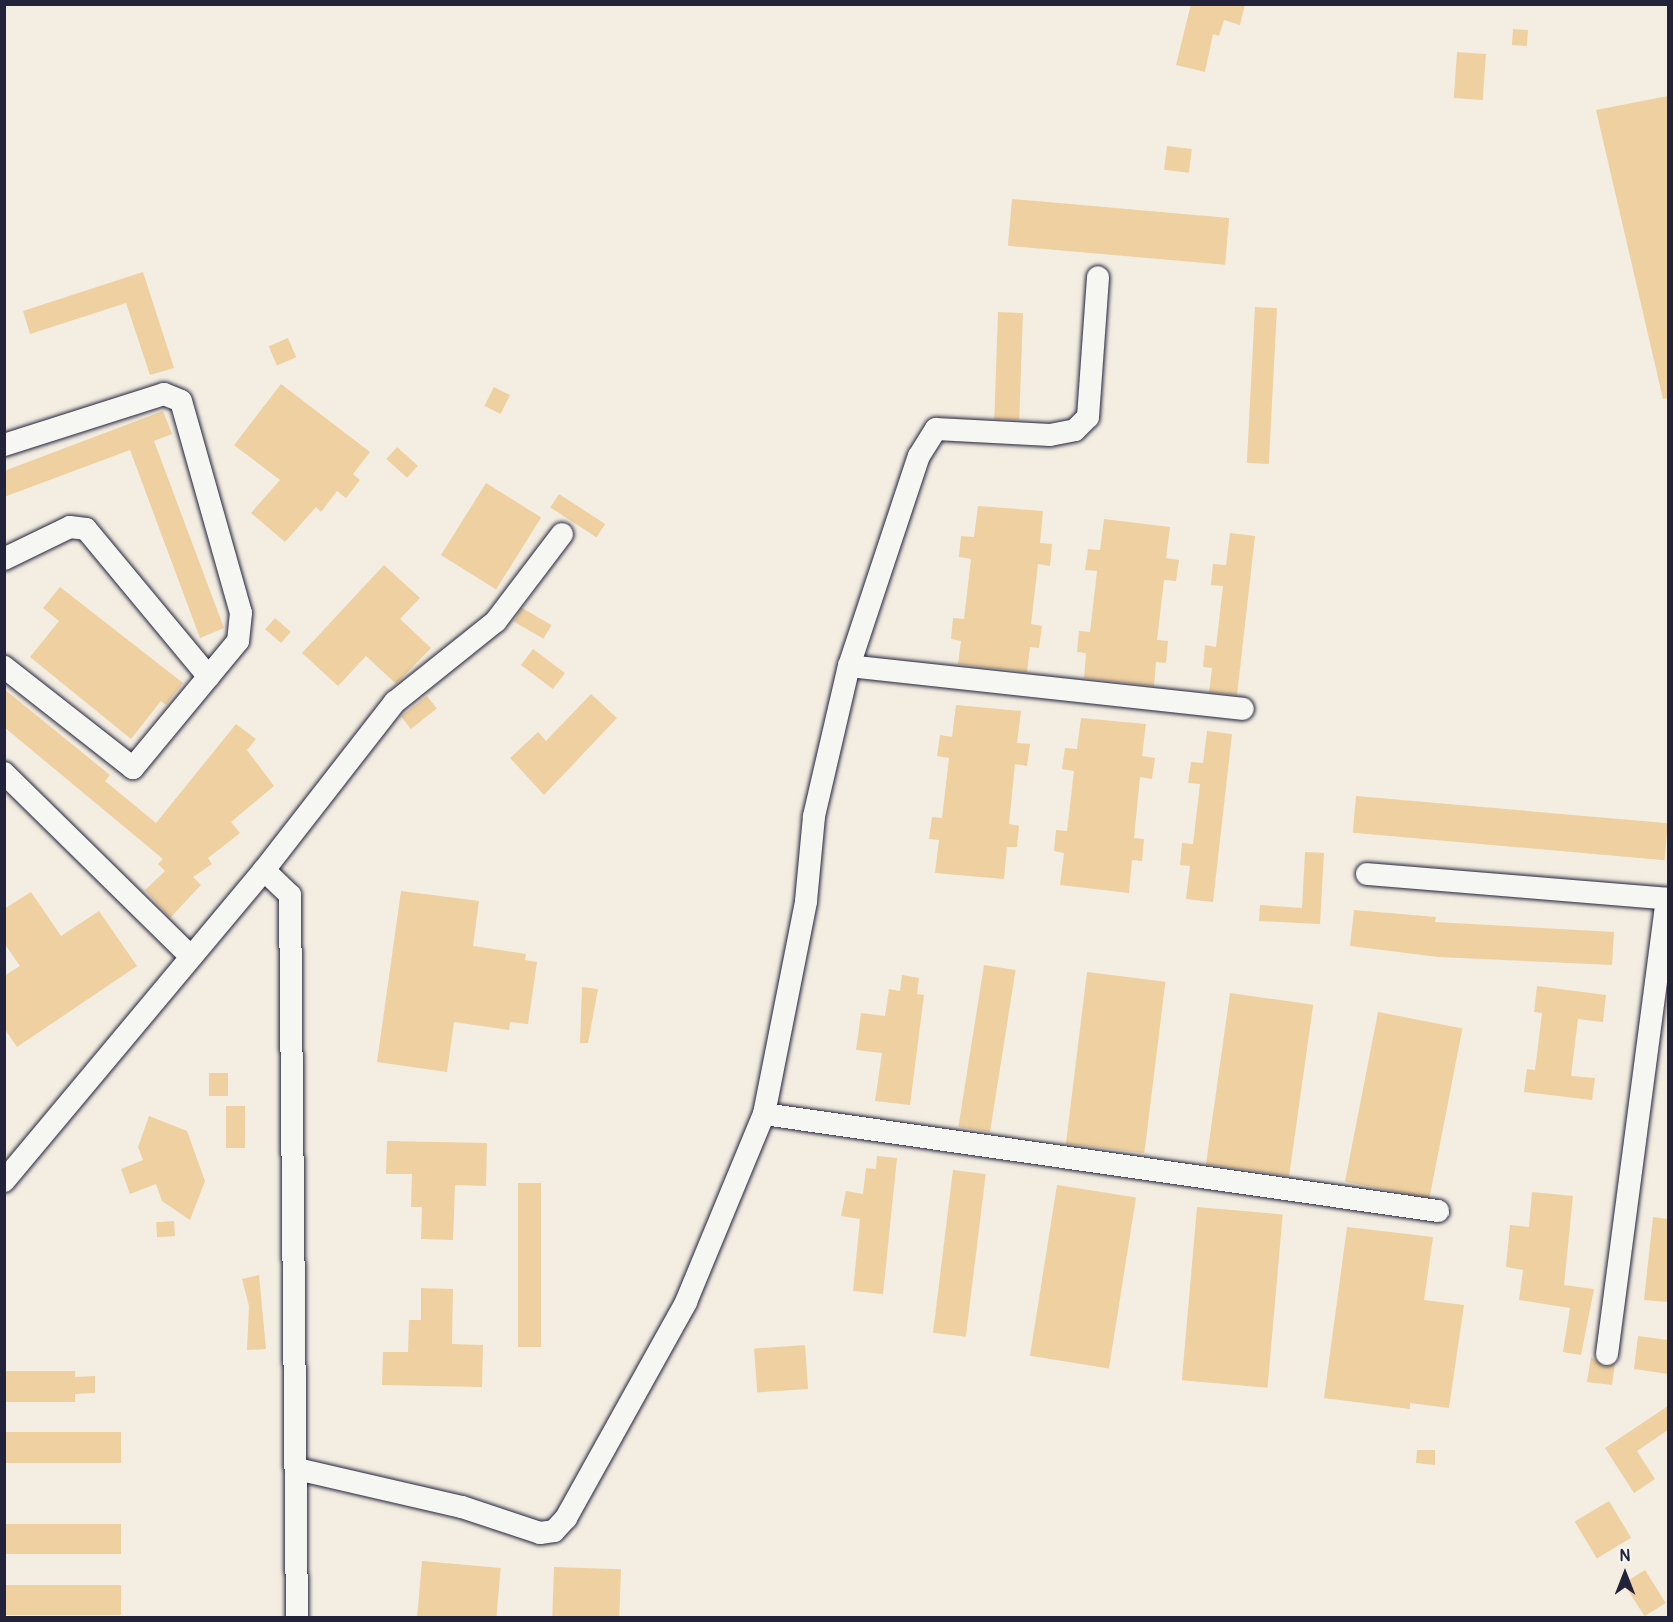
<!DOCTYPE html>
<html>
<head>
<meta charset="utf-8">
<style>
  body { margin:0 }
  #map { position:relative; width:1673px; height:1622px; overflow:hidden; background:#f4eee2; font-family:Pangolin,sans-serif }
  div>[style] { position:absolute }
  .building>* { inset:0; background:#eed0a1; transform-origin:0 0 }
  .roads { filter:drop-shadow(0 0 2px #22223b) drop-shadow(0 0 2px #22223b) }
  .minor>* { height:22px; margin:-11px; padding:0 11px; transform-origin:11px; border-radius:11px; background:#f6f6f2 }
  span { translate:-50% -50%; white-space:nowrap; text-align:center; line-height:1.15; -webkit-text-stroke:5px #f6f6f2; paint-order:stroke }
  .frame { position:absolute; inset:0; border:6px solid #22223b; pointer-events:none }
  .north { position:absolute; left:1595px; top:1544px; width:60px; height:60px; -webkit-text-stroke:4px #f6f6f2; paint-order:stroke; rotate:0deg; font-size:16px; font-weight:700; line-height:24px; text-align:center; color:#22223b }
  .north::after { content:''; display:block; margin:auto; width:21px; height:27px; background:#22223b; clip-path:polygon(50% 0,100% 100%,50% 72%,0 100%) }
</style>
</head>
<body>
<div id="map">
  <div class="building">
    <i style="clip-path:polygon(1191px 4px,1245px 4px,1240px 25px,1224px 20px,1219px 36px,1213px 34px,1205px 72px,1176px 65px)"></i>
    <i style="left:1513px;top:29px;width:15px;height:16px;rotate:4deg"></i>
    <i style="left:1457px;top:52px;width:29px;height:46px;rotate:4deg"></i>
    <i style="clip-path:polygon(1668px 96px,1668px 398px,1663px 399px,1596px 110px)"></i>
    <i style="left:1167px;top:146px;width:25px;height:24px;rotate:7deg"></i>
    <i style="left:1012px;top:199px;width:218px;height:47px;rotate:5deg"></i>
    <i style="clip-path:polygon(143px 272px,174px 368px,150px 375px,126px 303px,30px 334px,23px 311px)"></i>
    <i style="left:1255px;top:307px;width:22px;height:156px;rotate:3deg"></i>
    <i style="left:998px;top:312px;width:25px;height:107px;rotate:2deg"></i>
    <i style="left:288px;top:338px;width:21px;height:21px;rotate:67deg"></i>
    <i style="clip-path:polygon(281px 384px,370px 452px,353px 474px,360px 480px,346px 498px,337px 491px,321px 512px,316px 507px,285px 542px,251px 513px,280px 480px,234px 445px)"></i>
    <i style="left:494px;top:387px;width:18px;height:21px;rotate:27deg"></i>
    <i style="clip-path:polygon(163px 411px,172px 434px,154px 441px,224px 628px,200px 638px,130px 450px,4px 497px,4px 471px)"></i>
    <i style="left:397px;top:447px;width:28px;height:16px;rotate:42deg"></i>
    <i style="left:486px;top:483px;width:65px;height:85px;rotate:32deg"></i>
    <i style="left:559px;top:494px;width:55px;height:16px;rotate:33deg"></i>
    <i style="clip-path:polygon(978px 506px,1043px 511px,1040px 543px,1052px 544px,1050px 566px,1038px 564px,1031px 624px,1042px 626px,1039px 648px,1030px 647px,1027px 672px,958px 664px,961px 641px,951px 639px,953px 618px,964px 619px,971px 559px,959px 557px,961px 536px,974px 537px)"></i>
    <i style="clip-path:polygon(1104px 519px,1170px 527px,1166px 558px,1179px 560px,1176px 581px,1164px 580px,1157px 640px,1168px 641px,1166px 663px,1156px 662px,1154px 686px,1084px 678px,1086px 653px,1077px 652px,1079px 631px,1090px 632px,1097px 571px,1085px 570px,1088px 549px,1100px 550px)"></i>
    <i style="clip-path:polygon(1230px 533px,1255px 536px,1237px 695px,1209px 692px,1212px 668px,1203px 667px,1205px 645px,1216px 647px,1223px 586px,1211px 585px,1213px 564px,1226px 565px)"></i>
    <i style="clip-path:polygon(384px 565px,420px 598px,400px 619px,431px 648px,396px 684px,366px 656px,338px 686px,302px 653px)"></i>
    <i style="clip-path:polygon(60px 587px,183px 683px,166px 705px,161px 701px,131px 739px,30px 657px,59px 621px,43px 608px)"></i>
    <i style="left:522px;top:608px;width:34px;height:16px;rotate:30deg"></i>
    <i style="left:275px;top:618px;width:21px;height:15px;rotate:41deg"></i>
    <i style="left:533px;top:649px;width:40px;height:20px;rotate:37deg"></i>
    <i style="clip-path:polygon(4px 689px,110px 775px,105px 781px,156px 823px,236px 724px,256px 739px,247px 750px,274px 786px,231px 822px,240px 833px,208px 858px,212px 864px,193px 877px,201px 885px,170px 918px,145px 890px,165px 871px,158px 864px,163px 859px,4px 727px)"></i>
    <i style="clip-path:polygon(591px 694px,617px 718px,544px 795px,510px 758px,538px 732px,546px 741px)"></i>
    <i style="left:427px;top:696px;width:16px;height:33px;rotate:52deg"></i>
    <i style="clip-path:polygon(956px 705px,1021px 711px,1017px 743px,1030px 744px,1027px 766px,1015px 764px,1009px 824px,1019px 826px,1017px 847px,1007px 847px,1004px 879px,935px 873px,939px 840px,929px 839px,932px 817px,942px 818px,949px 758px,937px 756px,940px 735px,952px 737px)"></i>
    <i style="clip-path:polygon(1081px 718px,1146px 724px,1142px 756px,1155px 758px,1152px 779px,1140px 777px,1134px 838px,1144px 839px,1142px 861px,1132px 860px,1129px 893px,1060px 885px,1064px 853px,1054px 851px,1056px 830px,1067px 831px,1074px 771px,1062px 769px,1065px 748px,1077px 749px)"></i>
    <i style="clip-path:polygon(1207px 731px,1232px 734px,1213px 902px,1186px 899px,1190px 866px,1180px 865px,1182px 843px,1193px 844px,1200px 784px,1188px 783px,1191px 762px,1203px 763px)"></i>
    <i style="left:1356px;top:796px;width:313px;height:37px;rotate:5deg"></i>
    <i style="clip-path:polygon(1305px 852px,1324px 853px,1320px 924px,1259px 921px,1260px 905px,1302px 908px)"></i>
    <i style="clip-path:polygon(401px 891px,479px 901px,473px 946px,526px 954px,525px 960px,537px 962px,528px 1024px,510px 1022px,509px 1030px,454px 1022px,447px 1072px,377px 1062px)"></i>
    <i style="clip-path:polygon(31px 892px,61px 936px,99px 911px,137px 966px,17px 1047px,4px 1028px,4px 976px,20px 966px,4px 943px,4px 909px)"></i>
    <i style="clip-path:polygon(1354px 910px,1436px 917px,1435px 922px,1614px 932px,1612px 965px,1438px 957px,1350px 946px)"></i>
    <i style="left:984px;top:965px;width:32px;height:164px;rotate:9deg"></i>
    <i style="left:1087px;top:972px;width:79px;height:173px;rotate:7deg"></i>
    <i style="clip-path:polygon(902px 975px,919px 978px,917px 994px,924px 995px,910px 1105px,875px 1101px,882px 1053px,856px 1050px,861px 1013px,885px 1016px,889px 989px,900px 991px)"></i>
    <i style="clip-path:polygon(1537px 986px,1606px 995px,1603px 1022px,1578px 1019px,1571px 1076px,1595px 1078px,1592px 1100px,1524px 1092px,1527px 1069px,1535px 1070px,1542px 1013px,1534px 1012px)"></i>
    <i style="clip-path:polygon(582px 987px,598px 989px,588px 1043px,580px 1043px)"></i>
    <i style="left:1230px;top:993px;width:84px;height:173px;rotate:8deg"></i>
    <i style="left:1378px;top:1012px;width:86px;height:173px;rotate:11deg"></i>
    <i style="left:228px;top:1073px;width:23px;height:19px;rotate:90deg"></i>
    <i style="left:226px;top:1106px;width:19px;height:42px"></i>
    <i style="clip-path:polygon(149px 1116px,187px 1131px,205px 1181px,190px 1220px,162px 1201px,156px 1184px,130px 1194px,121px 1169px,143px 1160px,138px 1147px)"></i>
    <i style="clip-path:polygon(387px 1141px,487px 1143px,486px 1186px,455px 1185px,453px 1240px,421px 1239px,422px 1207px,411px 1207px,412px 1174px,386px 1174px)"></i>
    <i style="clip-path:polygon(877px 1156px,897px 1158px,883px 1294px,853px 1291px,860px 1219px,841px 1216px,846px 1191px,863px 1194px,866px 1168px,876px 1169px)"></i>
    <i style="left:953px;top:1170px;width:33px;height:164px;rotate:7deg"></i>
    <i style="left:518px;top:1183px;width:23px;height:164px"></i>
    <i style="left:1057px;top:1185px;width:80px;height:173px;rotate:9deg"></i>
    <i style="clip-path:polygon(1532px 1192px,1573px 1196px,1564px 1285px,1594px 1289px,1581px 1355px,1563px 1352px,1570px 1308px,1519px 1300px,1523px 1270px,1506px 1267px,1510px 1225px,1529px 1227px)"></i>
    <i style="left:1197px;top:1207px;width:86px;height:174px;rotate:5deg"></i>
    <i style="clip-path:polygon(1653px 1217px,1668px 1219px,1668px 1302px,1644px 1300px)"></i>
    <i style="left:174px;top:1221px;width:15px;height:18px;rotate:86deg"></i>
    <i style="clip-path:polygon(1347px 1227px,1433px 1237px,1424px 1300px,1464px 1305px,1449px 1408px,1410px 1403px,1410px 1409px,1324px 1398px)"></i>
    <i style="clip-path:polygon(259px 1275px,266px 1349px,247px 1350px,249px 1306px,242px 1279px)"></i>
    <i style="clip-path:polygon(421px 1288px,453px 1289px,452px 1344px,483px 1345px,482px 1387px,382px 1385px,383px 1352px,408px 1352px,409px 1320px,421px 1320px)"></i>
    <i style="clip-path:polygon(1638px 1336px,1668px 1340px,1668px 1374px,1634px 1369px)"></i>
    <i style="left:805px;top:1345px;width:44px;height:51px;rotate:86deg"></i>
    <i style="clip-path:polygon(1591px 1357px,1605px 1367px,1615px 1364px,1612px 1385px,1587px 1382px)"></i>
    <i style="clip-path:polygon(4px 1371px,75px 1371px,75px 1377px,95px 1376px,95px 1393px,75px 1394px,75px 1402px,4px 1402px)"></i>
    <i style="clip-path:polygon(1668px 1406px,1668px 1430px,1637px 1451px,1655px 1479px,1634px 1493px,1605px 1448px)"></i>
    <i style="left:4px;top:1432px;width:117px;height:31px"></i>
    <i style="clip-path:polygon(1417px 1450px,1435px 1450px,1435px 1465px,1416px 1463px)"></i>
    <i style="left:1609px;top:1501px;width:43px;height:40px;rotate:59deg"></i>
    <i style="left:4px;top:1524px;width:117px;height:30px"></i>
    <i style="left:422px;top:1561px;width:79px;height:56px;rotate:5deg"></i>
    <i style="left:554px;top:1567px;width:67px;height:50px;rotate:2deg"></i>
    <i style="left:1645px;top:1570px;width:39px;height:25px;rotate:58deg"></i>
    <i style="left:4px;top:1585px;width:117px;height:30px"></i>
  </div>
  <div class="roads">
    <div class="minor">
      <i style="left:4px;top:445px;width:168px;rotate:-17.7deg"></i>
      <i style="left:164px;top:394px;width:18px;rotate:22deg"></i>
      <i style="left:181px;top:401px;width:220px;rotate:74.2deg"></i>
      <i style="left:241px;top:613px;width:28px;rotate:96deg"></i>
      <i style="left:238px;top:641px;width:165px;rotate:129.6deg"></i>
      <i style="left:133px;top:768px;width:164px;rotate:-141.9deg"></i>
      <i style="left:4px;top:559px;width:73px;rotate:-25.9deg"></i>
      <i style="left:70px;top:527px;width:16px;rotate:7deg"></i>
      <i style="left:86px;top:529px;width:192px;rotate:50.3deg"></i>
      <i style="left:849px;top:666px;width:396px;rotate:6.2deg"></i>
      <i style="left:4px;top:773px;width:260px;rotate:44.5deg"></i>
      <i style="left:264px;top:870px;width:36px;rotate:44deg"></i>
      <i style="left:290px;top:895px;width:723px;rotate:89.45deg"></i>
      <i style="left:1367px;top:874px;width:302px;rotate:4.7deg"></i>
      <i style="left:764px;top:1114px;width:681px;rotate:8.19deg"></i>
      <i style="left:4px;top:1181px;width:405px;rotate:-50.1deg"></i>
      <i style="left:264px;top:870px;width:213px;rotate:-52.1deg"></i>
      <i style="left:395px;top:702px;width:129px;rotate:-38.7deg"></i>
      <i style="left:496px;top:621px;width:109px;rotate:-52.8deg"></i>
      <i style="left:1607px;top:1354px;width:459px;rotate:-82.5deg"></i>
      <i style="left:297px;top:1469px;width:169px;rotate:13deg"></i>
      <i style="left:462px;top:1507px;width:82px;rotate:18.4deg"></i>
      <i style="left:540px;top:1533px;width:14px;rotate:-8deg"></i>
      <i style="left:554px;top:1531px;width:18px;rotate:-47deg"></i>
      <i style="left:566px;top:1518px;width:247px;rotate:-60.9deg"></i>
      <i style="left:686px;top:1302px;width:204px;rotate:-67.5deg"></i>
      <i style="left:764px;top:1114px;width:217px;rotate:-78.8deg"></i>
      <i style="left:806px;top:901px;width:85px;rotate:-84.6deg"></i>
      <i style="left:814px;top:816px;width:154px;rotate:-76.9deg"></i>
      <i style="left:849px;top:666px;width:221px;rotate:-71.6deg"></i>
      <i style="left:919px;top:456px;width:32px;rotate:-58deg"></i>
      <i style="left:936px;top:429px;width:114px;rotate:3deg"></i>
      <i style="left:1050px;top:435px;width:25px;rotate:-11deg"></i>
      <i style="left:1075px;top:430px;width:18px;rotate:-45deg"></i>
      <i style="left:1088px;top:417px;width:140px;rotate:-85.9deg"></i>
    </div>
  </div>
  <div class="frame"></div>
  <div class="north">N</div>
</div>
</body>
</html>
